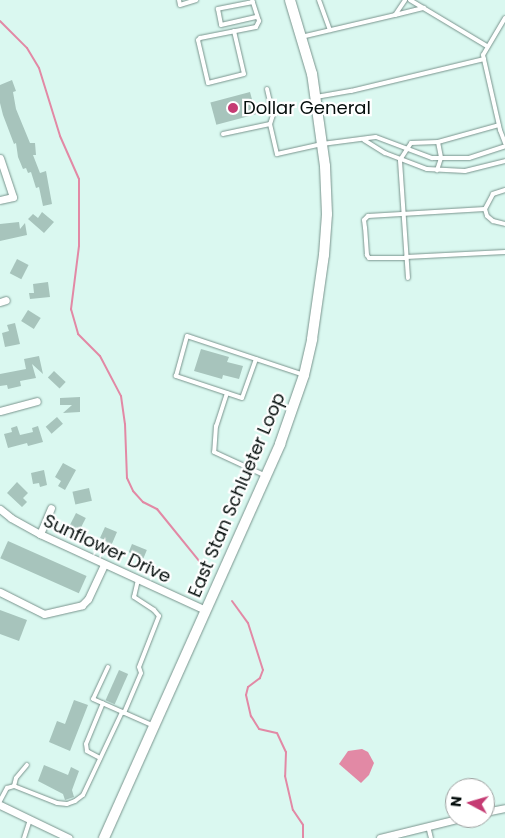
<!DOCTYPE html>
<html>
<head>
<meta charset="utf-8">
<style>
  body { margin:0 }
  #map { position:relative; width:505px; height:838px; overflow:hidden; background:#daf8f0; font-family:Poppins,sans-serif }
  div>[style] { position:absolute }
  .water>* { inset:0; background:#e289a5 }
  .stream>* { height:2px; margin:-1px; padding:0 1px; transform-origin:1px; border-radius:1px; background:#e289a5 }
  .building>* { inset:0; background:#a7c4bc; transform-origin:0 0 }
  .roads { filter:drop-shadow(0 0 1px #79948d) drop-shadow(0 0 1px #79948d) }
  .lane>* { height:4px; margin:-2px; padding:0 2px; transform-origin:2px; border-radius:2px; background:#fff }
  .street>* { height:7px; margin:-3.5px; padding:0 3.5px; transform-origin:3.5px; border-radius:3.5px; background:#fff }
  .secondary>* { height:10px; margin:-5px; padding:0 5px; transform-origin:5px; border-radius:5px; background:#fff }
  .dots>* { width:14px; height:14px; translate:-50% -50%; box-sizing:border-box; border:2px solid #fff; border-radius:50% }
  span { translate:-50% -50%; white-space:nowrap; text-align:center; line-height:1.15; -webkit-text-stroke:4.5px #fff; paint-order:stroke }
  .poi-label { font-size:18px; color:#050e0c }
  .left { translate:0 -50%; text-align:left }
  .street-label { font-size:18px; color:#050e0c }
  .north { position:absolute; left:445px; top:778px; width:50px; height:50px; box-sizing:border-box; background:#fff; border:1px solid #9b9f9e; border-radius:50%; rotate:276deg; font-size:14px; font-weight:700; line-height:20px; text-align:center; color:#050e0c }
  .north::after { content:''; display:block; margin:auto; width:18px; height:22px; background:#c53b73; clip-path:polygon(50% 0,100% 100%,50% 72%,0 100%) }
</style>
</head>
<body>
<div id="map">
  <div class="water">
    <i style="clip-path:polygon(362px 749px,368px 752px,374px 763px,369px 775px,361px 783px,339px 764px,348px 751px)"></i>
  </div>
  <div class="stream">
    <i style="left:0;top:21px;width:38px;rotate:45deg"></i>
    <i style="left:27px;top:48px;width:23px;rotate:59deg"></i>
    <i style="left:39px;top:68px;width:71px;rotate:72.8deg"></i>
    <i style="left:60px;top:136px;width:47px;rotate:66.2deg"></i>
    <i style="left:79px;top:179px;width:67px;rotate:90deg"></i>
    <i style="left:79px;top:246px;width:64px;rotate:97.2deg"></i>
    <i style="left:71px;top:309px;width:26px;rotate:74deg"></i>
    <i style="left:78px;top:334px;width:31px;rotate:45deg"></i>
    <i style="left:100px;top:356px;width:45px;rotate:62.3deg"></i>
    <i style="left:121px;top:396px;width:28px;rotate:82deg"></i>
    <i style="left:125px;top:424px;width:54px;rotate:87.9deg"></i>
    <i style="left:127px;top:478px;width:14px;rotate:65deg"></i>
    <i style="left:133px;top:491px;width:15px;rotate:48deg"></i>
    <i style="left:143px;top:502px;width:16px;rotate:27deg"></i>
    <i style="left:157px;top:509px;width:68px;rotate:50.9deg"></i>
    <i style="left:232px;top:601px;width:27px;rotate:54deg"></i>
    <i style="left:248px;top:623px;width:49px;rotate:72.3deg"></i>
    <i style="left:263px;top:670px;width:9px;rotate:111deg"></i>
    <i style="left:260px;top:678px;width:15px;rotate:143deg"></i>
    <i style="left:248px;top:687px;width:8px;rotate:104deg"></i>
    <i style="left:246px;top:695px;width:22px;rotate:77deg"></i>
    <i style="left:251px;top:716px;width:15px;rotate:58deg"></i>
    <i style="left:259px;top:729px;width:18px;rotate:13deg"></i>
    <i style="left:277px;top:733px;width:21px;rotate:65deg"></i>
    <i style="left:286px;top:752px;width:24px;rotate:92deg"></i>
    <i style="left:285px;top:776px;width:35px;rotate:77deg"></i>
    <i style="left:293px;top:810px;width:18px;rotate:56deg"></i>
    <i style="left:303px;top:825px;width:13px;rotate:90deg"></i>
  </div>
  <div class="building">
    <i style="clip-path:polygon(12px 80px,16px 91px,13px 92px,16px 109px,30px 143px,35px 143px,36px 155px,33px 155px,40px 173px,46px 171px,52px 204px,43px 206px,39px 187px,36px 188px,31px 172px,28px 173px,26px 168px,23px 169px,18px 157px,16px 143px,14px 144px,3px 115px,0 103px,0 85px)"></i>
    <i style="left:250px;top:92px;width:23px;height:41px;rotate:75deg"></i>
    <i style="clip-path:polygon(42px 212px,54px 222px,44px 233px,28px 219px,33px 214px,38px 218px)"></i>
    <i style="clip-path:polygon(19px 222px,20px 229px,25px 223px,27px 235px,0 241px,0 224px)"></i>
    <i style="left:17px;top:259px;width:13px;height:16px;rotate:27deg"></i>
    <i style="clip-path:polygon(48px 282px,50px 297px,30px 299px,29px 293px,34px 293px,33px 284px)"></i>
    <i style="left:28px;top:310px;width:15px;height:13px;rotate:32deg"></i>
    <i style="clip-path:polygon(15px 323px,20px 344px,5px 347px,2px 333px,9px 331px,7px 325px)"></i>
    <i style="clip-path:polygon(201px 349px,229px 357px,227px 362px,243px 366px,239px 379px,223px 375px,222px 379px,194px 371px)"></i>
    <i style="clip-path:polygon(39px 356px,43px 374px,32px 364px,36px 378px,20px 381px,21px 386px,8px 389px,7px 385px,0 386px,0 374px,26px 369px,24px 359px)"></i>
    <i style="left:54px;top:371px;width:16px;height:9px;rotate:43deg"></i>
    <i style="clip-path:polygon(80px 397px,80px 412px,63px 413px,72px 405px,60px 405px,60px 398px)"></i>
    <i style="left:57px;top:417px;width:9px;height:15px;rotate:49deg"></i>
    <i style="clip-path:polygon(17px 426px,20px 435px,33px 432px,32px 428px,38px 426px,43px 442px,28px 446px,27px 443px,8px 448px,4px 434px,12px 432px,11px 428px)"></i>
    <i style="clip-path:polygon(63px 463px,76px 470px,65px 490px,58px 486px,61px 481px,55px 477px)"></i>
    <i style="clip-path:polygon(44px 470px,47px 485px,40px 487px,39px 483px,33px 484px,31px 473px)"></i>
    <i style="clip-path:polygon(17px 482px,28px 493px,23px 498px,27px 502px,22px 507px,7px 493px)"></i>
    <i style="left:89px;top:488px;width:13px;height:17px;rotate:77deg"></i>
    <i style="left:76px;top:513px;width:11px;height:17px;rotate:27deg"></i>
    <i style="clip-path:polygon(105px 527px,117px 532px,111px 546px,104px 544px,105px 540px,100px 538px)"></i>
    <i style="left:8px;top:541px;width:86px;height:19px;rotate:24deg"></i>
    <i style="left:132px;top:544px;width:16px;height:9px;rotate:22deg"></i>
    <i style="clip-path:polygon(0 610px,27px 620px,19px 641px,0 634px)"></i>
    <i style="left:119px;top:670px;width:10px;height:33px;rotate:24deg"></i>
    <i style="clip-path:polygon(74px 700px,88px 705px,70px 751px,49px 742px,57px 721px,65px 724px)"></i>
    <i style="clip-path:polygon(44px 765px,68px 775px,71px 767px,79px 771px,72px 790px,74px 797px,65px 800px,63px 794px,38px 781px)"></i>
  </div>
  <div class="roads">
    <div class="lane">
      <i style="left:179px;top:0;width:5px;rotate:79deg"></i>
      <i style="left:180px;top:5px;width:17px;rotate:-17deg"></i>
      <i style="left:319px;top:0;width:32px;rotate:70deg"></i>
      <i style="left:410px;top:0;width:90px;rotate:30.9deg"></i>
      <i style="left:253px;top:2px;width:36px;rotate:169deg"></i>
      <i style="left:218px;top:9px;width:16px;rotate:79deg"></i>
      <i style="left:221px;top:25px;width:37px;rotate:-13deg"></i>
      <i style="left:395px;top:15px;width:30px;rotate:-14deg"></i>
      <i style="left:505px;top:18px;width:43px;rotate:120.7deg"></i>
      <i style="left:483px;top:55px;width:77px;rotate:77.2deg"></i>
      <i style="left:500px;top:130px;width:14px;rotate:69deg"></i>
      <i style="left:234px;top:31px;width:44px;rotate:76.9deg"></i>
      <i style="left:244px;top:74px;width:37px;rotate:166deg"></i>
      <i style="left:208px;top:83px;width:44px;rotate:-103.1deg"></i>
      <i style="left:198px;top:40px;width:3px;rotate:-45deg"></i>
      <i style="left:200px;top:38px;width:57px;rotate:-11.1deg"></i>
      <i style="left:256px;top:27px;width:7px;rotate:-63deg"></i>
      <i style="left:259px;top:21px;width:22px;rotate:-108deg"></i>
      <i style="left:301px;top:37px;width:97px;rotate:-13.2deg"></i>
      <i style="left:395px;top:15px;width:18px;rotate:-56deg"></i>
      <i style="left:267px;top:89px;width:27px;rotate:77deg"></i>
      <i style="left:273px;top:115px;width:9px;rotate:108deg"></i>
      <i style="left:316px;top:97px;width:36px;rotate:-10deg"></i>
      <i style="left:351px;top:91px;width:137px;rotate:-13.5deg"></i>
      <i style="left:223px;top:134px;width:48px;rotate:-12deg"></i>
      <i style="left:270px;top:124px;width:31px;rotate:77deg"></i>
      <i style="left:277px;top:154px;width:46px;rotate:-12.5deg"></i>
      <i style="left:322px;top:144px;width:54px;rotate:-7.4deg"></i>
      <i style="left:376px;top:137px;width:60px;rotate:20.6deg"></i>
      <i style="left:432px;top:158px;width:37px"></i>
      <i style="left:469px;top:158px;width:38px;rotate:-18deg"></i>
      <i style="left:364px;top:140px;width:25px;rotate:32deg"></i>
      <i style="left:385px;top:153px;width:45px;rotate:20.9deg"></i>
      <i style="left:427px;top:169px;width:38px;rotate:3deg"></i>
      <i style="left:465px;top:171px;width:41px;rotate:-14deg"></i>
      <i style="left:438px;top:142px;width:63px;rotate:-15.6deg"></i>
      <i style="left:505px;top:190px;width:13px;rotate:162deg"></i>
      <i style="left:493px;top:194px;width:17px;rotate:118deg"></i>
      <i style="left:485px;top:209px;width:7px;rotate:74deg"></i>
      <i style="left:487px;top:216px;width:8px;rotate:40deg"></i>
      <i style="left:493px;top:221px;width:12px;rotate:14deg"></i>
      <i style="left:406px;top:257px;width:99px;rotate:-2.9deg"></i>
      <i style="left:406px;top:258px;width:37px;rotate:180deg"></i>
      <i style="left:369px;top:258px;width:4px;rotate:-124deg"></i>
      <i style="left:367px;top:255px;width:27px;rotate:-94deg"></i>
      <i style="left:365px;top:228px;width:8px;rotate:-97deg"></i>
      <i style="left:364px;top:220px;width:6px;rotate:-45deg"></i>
      <i style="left:368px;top:216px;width:117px;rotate:-3.4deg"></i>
      <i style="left:408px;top:278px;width:118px;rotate:-93.9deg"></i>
      <i style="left:400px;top:160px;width:20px;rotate:-57deg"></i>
      <i style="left:411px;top:143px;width:27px;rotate:-2deg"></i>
      <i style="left:438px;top:142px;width:16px;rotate:79deg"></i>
      <i style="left:441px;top:158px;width:13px;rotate:108deg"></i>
      <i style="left:256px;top:359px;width:41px;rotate:109.7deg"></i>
      <i style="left:242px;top:398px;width:70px;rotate:-161.6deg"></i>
      <i style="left:176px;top:376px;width:41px;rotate:-74.6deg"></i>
      <i style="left:187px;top:336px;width:123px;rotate:18.4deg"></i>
      <i style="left:227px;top:393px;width:35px;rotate:108deg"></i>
      <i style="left:216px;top:426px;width:26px;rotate:94deg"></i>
      <i style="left:214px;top:452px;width:57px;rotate:24.8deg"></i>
      <i style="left:108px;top:667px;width:35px;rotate:115deg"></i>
      <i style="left:93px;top:699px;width:64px;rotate:23.8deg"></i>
      <i style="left:124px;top:713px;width:43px;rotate:-67deg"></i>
      <i style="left:141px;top:673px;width:6px;rotate:-108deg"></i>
      <i style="left:139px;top:667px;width:55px;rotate:-68.6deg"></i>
      <i style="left:159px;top:616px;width:8px;rotate:-130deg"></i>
      <i style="left:154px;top:610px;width:24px;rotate:-147deg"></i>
      <i style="left:134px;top:597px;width:17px;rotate:-77deg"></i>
      <i style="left:100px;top:758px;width:15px;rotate:-152deg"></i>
      <i style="left:87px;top:751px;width:7px;rotate:-98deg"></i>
      <i style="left:86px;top:744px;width:44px;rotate:-67.5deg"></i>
      <i style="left:14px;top:786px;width:8px;rotate:-76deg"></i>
      <i style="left:16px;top:778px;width:17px;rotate:-50deg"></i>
      <i style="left:0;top:801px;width:15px;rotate:-62deg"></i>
      <i style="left:7px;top:788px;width:7px;rotate:-16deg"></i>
      <i style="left:14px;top:786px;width:46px;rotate:21.6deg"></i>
      <i style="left:57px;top:803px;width:10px;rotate:6deg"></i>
      <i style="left:67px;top:804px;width:9px;rotate:-21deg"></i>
      <i style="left:75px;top:801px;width:10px;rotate:-37deg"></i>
      <i style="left:83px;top:795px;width:92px;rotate:-64.8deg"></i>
      <i style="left:428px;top:826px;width:12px;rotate:76deg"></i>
      <i style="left:24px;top:838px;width:19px;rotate:-72deg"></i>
    </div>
    <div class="street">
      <i style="left:0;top:158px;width:41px;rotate:71.6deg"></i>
      <i style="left:13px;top:197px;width:13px;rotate:167deg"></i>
      <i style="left:0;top:302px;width:6px;rotate:-18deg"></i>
      <i style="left:0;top:411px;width:38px;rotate:-15deg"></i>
      <i style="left:0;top:509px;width:14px;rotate:39deg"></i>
      <i style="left:11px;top:518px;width:33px;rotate:29deg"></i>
      <i style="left:40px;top:534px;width:182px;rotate:24.7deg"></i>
      <i style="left:40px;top:534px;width:28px;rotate:-67deg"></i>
      <i style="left:0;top:592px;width:49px;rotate:26.6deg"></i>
      <i style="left:44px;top:614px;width:39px;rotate:-13deg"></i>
      <i style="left:82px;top:605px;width:8px;rotate:-45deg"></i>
      <i style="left:88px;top:599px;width:38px;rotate:-65deg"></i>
      <i style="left:0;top:805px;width:76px;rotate:25.6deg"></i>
      <i style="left:485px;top:812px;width:20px;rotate:-11deg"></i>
      <i style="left:380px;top:838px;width:83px;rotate:-13.9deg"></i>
    </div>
    <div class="secondary">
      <i style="left:104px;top:838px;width:432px;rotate:-65.9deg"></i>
      <i style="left:280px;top:444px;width:73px;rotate:-70.8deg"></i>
      <i style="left:304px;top:375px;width:37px;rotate:-77deg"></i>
      <i style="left:312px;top:339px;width:85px;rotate:-81.9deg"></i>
      <i style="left:324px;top:255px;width:41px;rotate:-85.8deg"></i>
      <i style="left:327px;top:214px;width:48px;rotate:-92.4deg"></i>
      <i style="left:325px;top:166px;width:93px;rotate:-98deg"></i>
      <i style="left:312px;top:74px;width:77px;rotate:-106.6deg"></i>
    </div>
  </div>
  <div class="dots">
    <i style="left:233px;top:108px;background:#c53b73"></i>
  </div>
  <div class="poi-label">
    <span class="left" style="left:243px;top:108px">Dollar General</span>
  </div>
  <div class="street-label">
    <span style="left:237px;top:495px;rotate:-67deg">East Stan Schlueter Loop</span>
    <span style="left:107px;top:549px;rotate:25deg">Sunflower Drive</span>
  </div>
  <div class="north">N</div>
</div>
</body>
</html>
